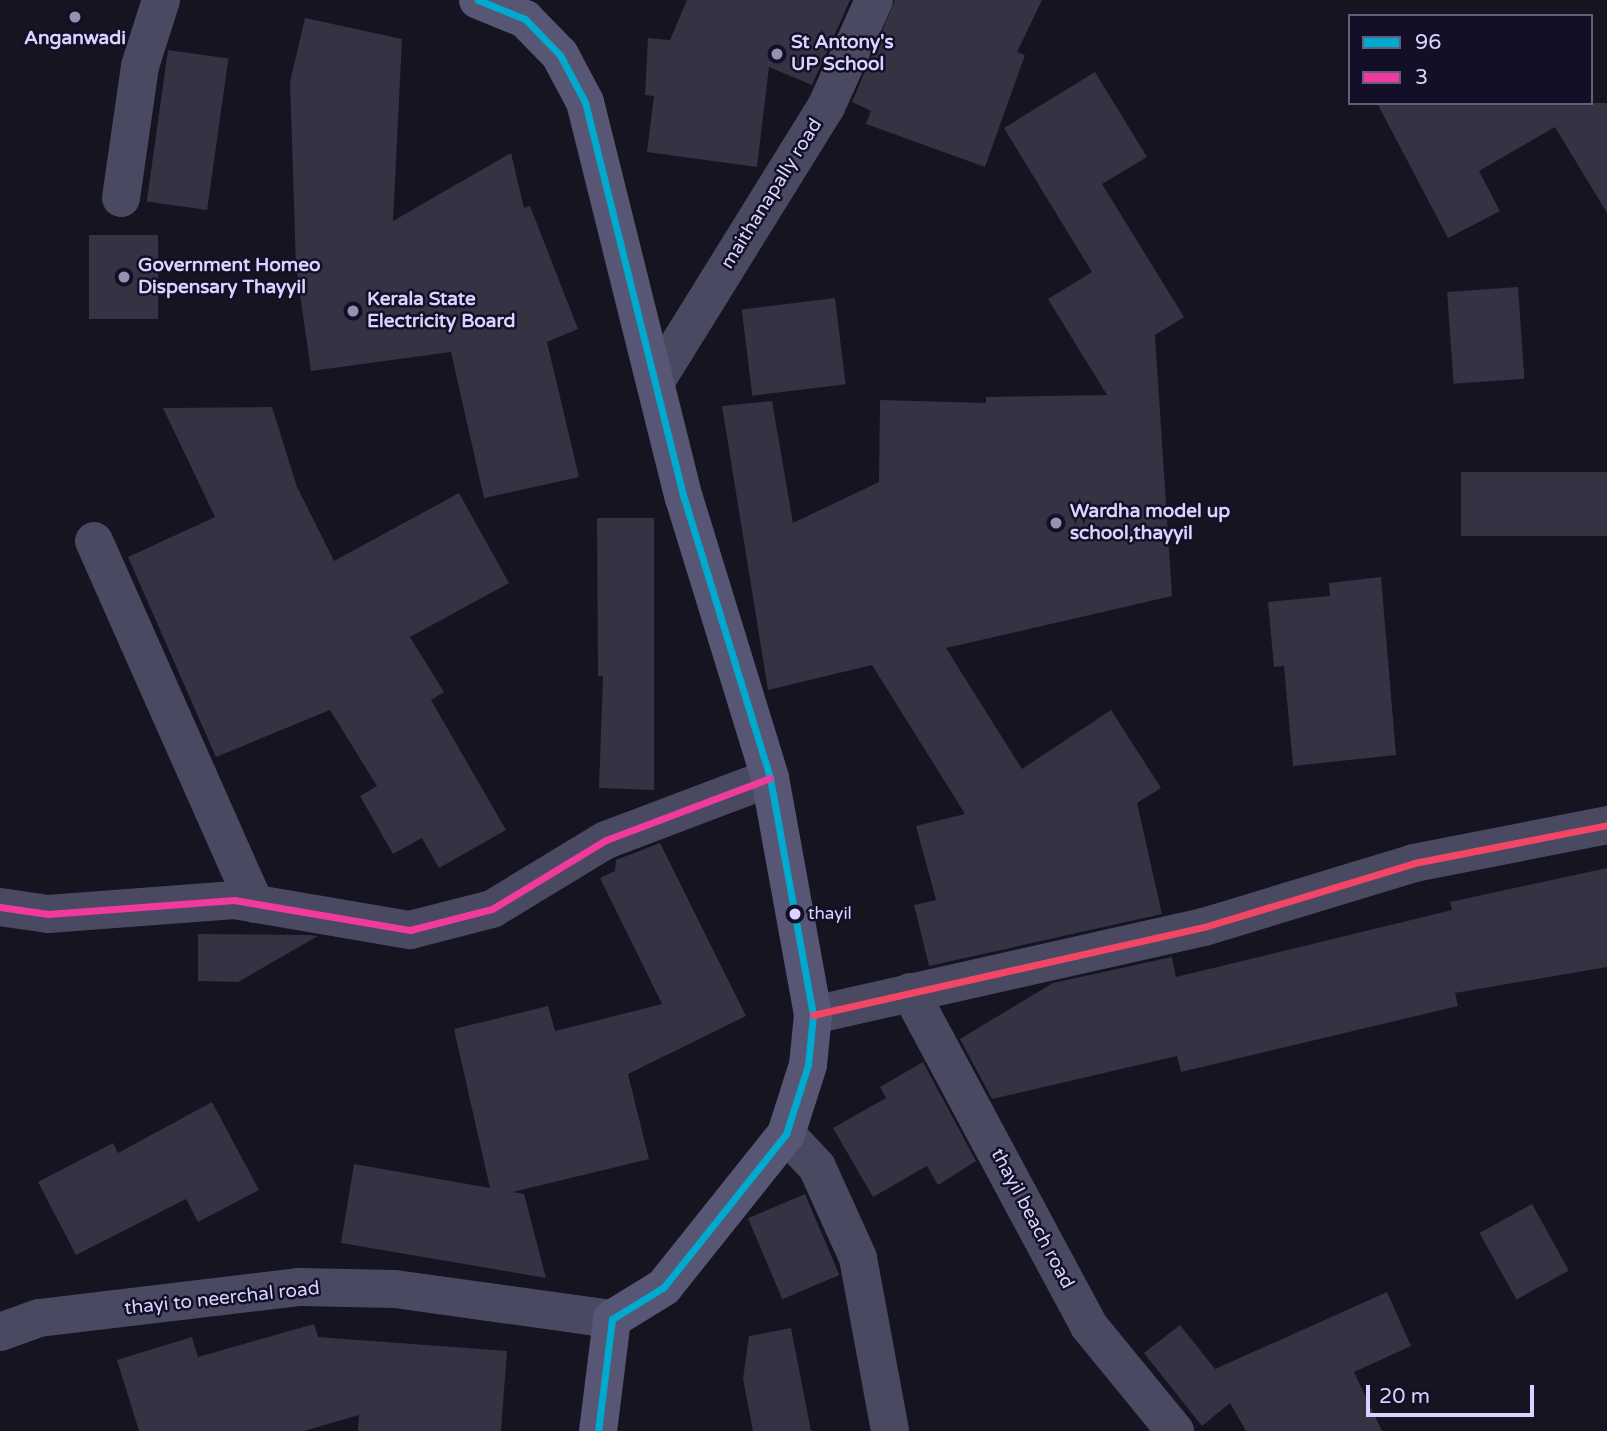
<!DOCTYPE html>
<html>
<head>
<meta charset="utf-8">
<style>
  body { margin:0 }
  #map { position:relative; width:1607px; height:1431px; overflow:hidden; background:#161421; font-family:"Varela Round",sans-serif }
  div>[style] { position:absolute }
  .building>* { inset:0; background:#343243; transform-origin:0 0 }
  .street>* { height:38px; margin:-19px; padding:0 19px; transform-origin:19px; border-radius:19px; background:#4a4962 }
  .secondary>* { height:38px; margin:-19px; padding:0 19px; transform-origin:19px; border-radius:19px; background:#575674 }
  .bus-1>* { height:7px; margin:-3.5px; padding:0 3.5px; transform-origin:3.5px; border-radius:3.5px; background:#00a9ce }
  .bus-2>* { height:7px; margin:-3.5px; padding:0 3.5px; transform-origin:3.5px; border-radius:3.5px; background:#f13a9d }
  .bus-3>* { height:7px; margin:-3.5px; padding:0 3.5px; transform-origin:3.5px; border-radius:3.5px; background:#f34667 }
  .dots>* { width:19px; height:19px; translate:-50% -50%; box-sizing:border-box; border:4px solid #130f26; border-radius:50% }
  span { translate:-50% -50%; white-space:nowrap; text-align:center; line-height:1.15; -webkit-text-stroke:5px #130f26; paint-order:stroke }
  .bus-label { font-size:17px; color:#d9d4ff }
  .left { translate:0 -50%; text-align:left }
  .poi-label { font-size:19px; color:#d9d4ff; font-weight:700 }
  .street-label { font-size:19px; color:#d9d4ff }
  .legend { position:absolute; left:1348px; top:14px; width:245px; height:91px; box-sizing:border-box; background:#130f26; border:2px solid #625e7d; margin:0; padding:9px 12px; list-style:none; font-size:21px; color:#d9d4ff }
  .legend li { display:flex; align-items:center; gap:14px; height:35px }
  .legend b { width:35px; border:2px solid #625e7d }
  .scale { position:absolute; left:1366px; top:1385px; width:168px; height:32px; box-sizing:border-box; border:4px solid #d9d4ff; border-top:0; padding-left:9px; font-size:21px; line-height:24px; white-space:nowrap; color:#d9d4ff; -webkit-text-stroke:5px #130f26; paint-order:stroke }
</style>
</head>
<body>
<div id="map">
  <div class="building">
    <i style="clip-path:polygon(687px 0,850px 0,812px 85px,769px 67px,757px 167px,647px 152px,654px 96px,645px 95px,648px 38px,670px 40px)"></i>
    <i style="clip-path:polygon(895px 0,1042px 0,1017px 52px,1025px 55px,985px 167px,866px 124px,871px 111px,852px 102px)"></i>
    <i style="clip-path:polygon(305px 18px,402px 39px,393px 221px,511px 153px,524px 208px,530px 206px,578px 329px,547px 342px,579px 477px,484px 498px,451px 352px,311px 371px,296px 266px,290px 82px)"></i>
    <i style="left:168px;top:50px;width:61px;height:153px;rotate:8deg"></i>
    <i style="clip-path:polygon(1095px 72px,1147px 157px,1102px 184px,1184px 317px,1155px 335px,1172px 596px,946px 648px,1022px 769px,1111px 710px,1161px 788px,1137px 803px,1162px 914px,929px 966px,914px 905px,936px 900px,916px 826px,965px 814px,872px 665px,768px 690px,722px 406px,772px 401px,793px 523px,879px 482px,880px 400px,986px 403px,986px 397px,1107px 395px,1048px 299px,1092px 272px,1004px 128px)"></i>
    <i style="clip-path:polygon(1377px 103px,1607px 103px,1607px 213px,1555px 127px,1479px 171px,1500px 211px,1448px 238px)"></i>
    <i style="left:89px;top:235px;width:69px;height:84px"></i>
    <i style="left:1518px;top:287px;width:92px;height:71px;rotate:86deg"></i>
    <i style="left:835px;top:298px;width:87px;height:94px;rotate:83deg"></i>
    <i style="clip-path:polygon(272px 407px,297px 487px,334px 561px,459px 493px,509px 583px,410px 637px,444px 692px,431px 700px,506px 830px,439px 868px,422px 838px,393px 854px,360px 796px,377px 786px,330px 710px,216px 757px,128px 557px,215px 517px,163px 408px)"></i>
    <i style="left:1607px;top:472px;width:64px;height:146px;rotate:90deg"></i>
    <i style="clip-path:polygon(597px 518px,654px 518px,654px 790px,599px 788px,603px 676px,598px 676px)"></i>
    <i style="clip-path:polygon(1381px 577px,1396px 755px,1293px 766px,1284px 666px,1274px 667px,1268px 602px,1330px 596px,1329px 583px)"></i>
    <i style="clip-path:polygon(660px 843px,746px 1016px,628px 1074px,649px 1159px,513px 1192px,524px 1194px,546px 1278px,341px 1243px,354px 1164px,490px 1188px,454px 1029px,548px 1006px,555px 1031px,662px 1004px,600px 878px,615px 871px,616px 860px)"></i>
    <i style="clip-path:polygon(1607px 868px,1607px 967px,1455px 993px,1458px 1006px,1181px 1072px,1177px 1056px,992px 1099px,960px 1039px,1053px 983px,1172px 957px,1176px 977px,1452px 910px,1450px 902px)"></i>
    <i style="clip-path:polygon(198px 934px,309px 935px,318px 936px,238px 982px,198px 981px)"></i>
    <i style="clip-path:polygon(923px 1062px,976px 1161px,938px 1185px,927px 1166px,873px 1197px,833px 1128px,886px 1098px,880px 1087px)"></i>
    <i style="clip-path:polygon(212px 1102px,259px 1190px,198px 1222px,186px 1199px,76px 1255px,38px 1182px,113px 1143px,118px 1153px)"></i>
    <i style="left:805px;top:1194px;width:88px;height:62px;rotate:67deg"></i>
    <i style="left:1532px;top:1204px;width:76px;height:60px;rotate:61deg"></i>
    <i style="clip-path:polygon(1387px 1292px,1411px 1346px,1354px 1372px,1382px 1431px,1246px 1431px,1230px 1403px,1202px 1426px,1144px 1353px,1180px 1325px,1215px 1369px)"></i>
    <i style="clip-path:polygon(314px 1324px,318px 1337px,507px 1351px,501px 1431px,358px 1431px,359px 1415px,304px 1431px,139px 1431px,117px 1360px,192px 1337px,198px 1357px)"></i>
    <i style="clip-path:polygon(791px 1328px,811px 1431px,753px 1431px,743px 1379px,749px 1336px)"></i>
  </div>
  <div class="street">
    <i style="left:121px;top:198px;width:133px;rotate:-81.8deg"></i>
    <i style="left:140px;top:66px;width:69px;rotate:-72.3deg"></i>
    <i style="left:656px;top:381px;width:322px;rotate:-58.2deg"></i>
    <i style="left:826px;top:107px;width:117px;rotate:-65.8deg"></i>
    <i style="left:94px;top:541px;width:397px;rotate:66.1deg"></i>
    <i style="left:0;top:907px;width:49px;rotate:8.3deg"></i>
    <i style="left:48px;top:914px;width:187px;rotate:-4.3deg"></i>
    <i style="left:234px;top:900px;width:179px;rotate:9.7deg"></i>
    <i style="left:410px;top:930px;width:85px;rotate:-14.4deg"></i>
    <i style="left:492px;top:909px;width:133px;rotate:-31.2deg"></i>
    <i style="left:606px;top:840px;width:175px;rotate:-20.7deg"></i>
    <i style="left:910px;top:992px;width:379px;rotate:61.8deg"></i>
    <i style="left:1089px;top:1326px;width:136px;rotate:50.7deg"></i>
    <i style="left:813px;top:1015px;width:401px;rotate:-12.7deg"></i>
    <i style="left:1204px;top:927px;width:220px;rotate:-16.9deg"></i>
    <i style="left:1414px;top:863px;width:197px;rotate:-11.1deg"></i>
    <i style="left:786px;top:1134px;width:45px;rotate:46.8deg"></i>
    <i style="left:817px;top:1167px;width:100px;rotate:65.7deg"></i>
    <i style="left:858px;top:1258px;width:176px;rotate:79.5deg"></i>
    <i style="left:0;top:1332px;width:41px;rotate:-19.7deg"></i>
    <i style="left:39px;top:1318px;width:263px;rotate:-6.8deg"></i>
    <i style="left:300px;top:1287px;width:95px;rotate:1.2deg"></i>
    <i style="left:395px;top:1289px;width:219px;rotate:7.9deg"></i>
  </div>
  <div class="secondary">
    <i style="left:478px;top:0;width:51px;rotate:22deg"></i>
    <i style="left:525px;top:19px;width:50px;rotate:45.8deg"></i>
    <i style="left:560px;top:55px;width:53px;rotate:62deg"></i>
    <i style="left:585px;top:102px;width:408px;rotate:76deg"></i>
    <i style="left:684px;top:498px;width:293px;rotate:72.9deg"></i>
    <i style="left:770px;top:778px;width:241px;rotate:79.7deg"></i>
    <i style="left:813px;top:1015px;width:50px;rotate:95.7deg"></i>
    <i style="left:808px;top:1065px;width:72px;rotate:107.7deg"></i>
    <i style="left:786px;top:1134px;width:196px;rotate:128.6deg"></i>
    <i style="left:664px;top:1287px;width:61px;rotate:148.4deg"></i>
    <i style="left:612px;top:1319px;width:113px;rotate:97.1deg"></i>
  </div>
  <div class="bus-1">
    <i style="left:478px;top:0;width:51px;rotate:22deg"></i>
    <i style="left:525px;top:19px;width:50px;rotate:45.8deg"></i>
    <i style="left:560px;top:55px;width:53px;rotate:62deg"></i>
    <i style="left:585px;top:102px;width:408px;rotate:76deg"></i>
    <i style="left:684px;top:498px;width:293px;rotate:72.9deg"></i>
    <i style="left:770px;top:778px;width:241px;rotate:79.7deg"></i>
    <i style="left:813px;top:1015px;width:50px;rotate:95.7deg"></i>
    <i style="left:808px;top:1065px;width:72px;rotate:107.7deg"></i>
    <i style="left:786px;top:1134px;width:196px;rotate:128.6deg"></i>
    <i style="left:664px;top:1287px;width:61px;rotate:148.4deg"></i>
    <i style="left:612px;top:1319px;width:113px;rotate:97.1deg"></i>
  </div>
  <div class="bus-2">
    <i style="left:0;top:907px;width:49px;rotate:8.3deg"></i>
    <i style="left:48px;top:914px;width:187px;rotate:-4.3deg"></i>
    <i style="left:234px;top:900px;width:179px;rotate:9.7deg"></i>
    <i style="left:410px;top:930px;width:85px;rotate:-14.4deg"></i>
    <i style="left:492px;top:909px;width:133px;rotate:-31.2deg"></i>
    <i style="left:606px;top:840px;width:175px;rotate:-20.7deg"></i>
  </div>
  <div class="bus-3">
    <i style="left:813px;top:1015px;width:401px;rotate:-12.7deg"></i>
    <i style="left:1204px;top:927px;width:220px;rotate:-16.9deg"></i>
    <i style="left:1414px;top:863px;width:197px;rotate:-11.1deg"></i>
  </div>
  <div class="dots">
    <i style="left:75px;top:17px;background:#9591b1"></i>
    <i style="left:777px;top:54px;background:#9591b1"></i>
    <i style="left:124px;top:277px;background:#9591b1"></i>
    <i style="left:353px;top:311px;background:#9591b1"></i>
    <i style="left:1056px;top:523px;background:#9591b1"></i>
    <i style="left:795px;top:914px;background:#d9d4ff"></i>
  </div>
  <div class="bus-label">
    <span class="left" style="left:808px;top:914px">thayil</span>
  </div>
  <div class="poi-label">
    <span style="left:75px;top:39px">Anganwadi</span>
    <span class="left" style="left:791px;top:54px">St Antony's<br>UP School</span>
    <span class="left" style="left:138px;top:277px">Government Homeo<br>Dispensary Thayyil</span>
    <span class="left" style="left:367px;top:311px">Kerala State<br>Electricity Board</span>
    <span class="left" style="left:1070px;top:523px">Wardha model up<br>school,thayyil</span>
  </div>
  <div class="street-label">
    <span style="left:772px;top:194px;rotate:-58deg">maithanapally road</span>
    <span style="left:1032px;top:1219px;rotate:62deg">thayil beach road</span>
    <span style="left:222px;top:1299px;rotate:-6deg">thayi to neerchal road</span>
  </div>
  <ul class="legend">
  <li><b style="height:9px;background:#00a9ce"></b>96</li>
  <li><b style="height:9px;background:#f13a9d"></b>3</li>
  </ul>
  <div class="scale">20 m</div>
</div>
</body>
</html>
